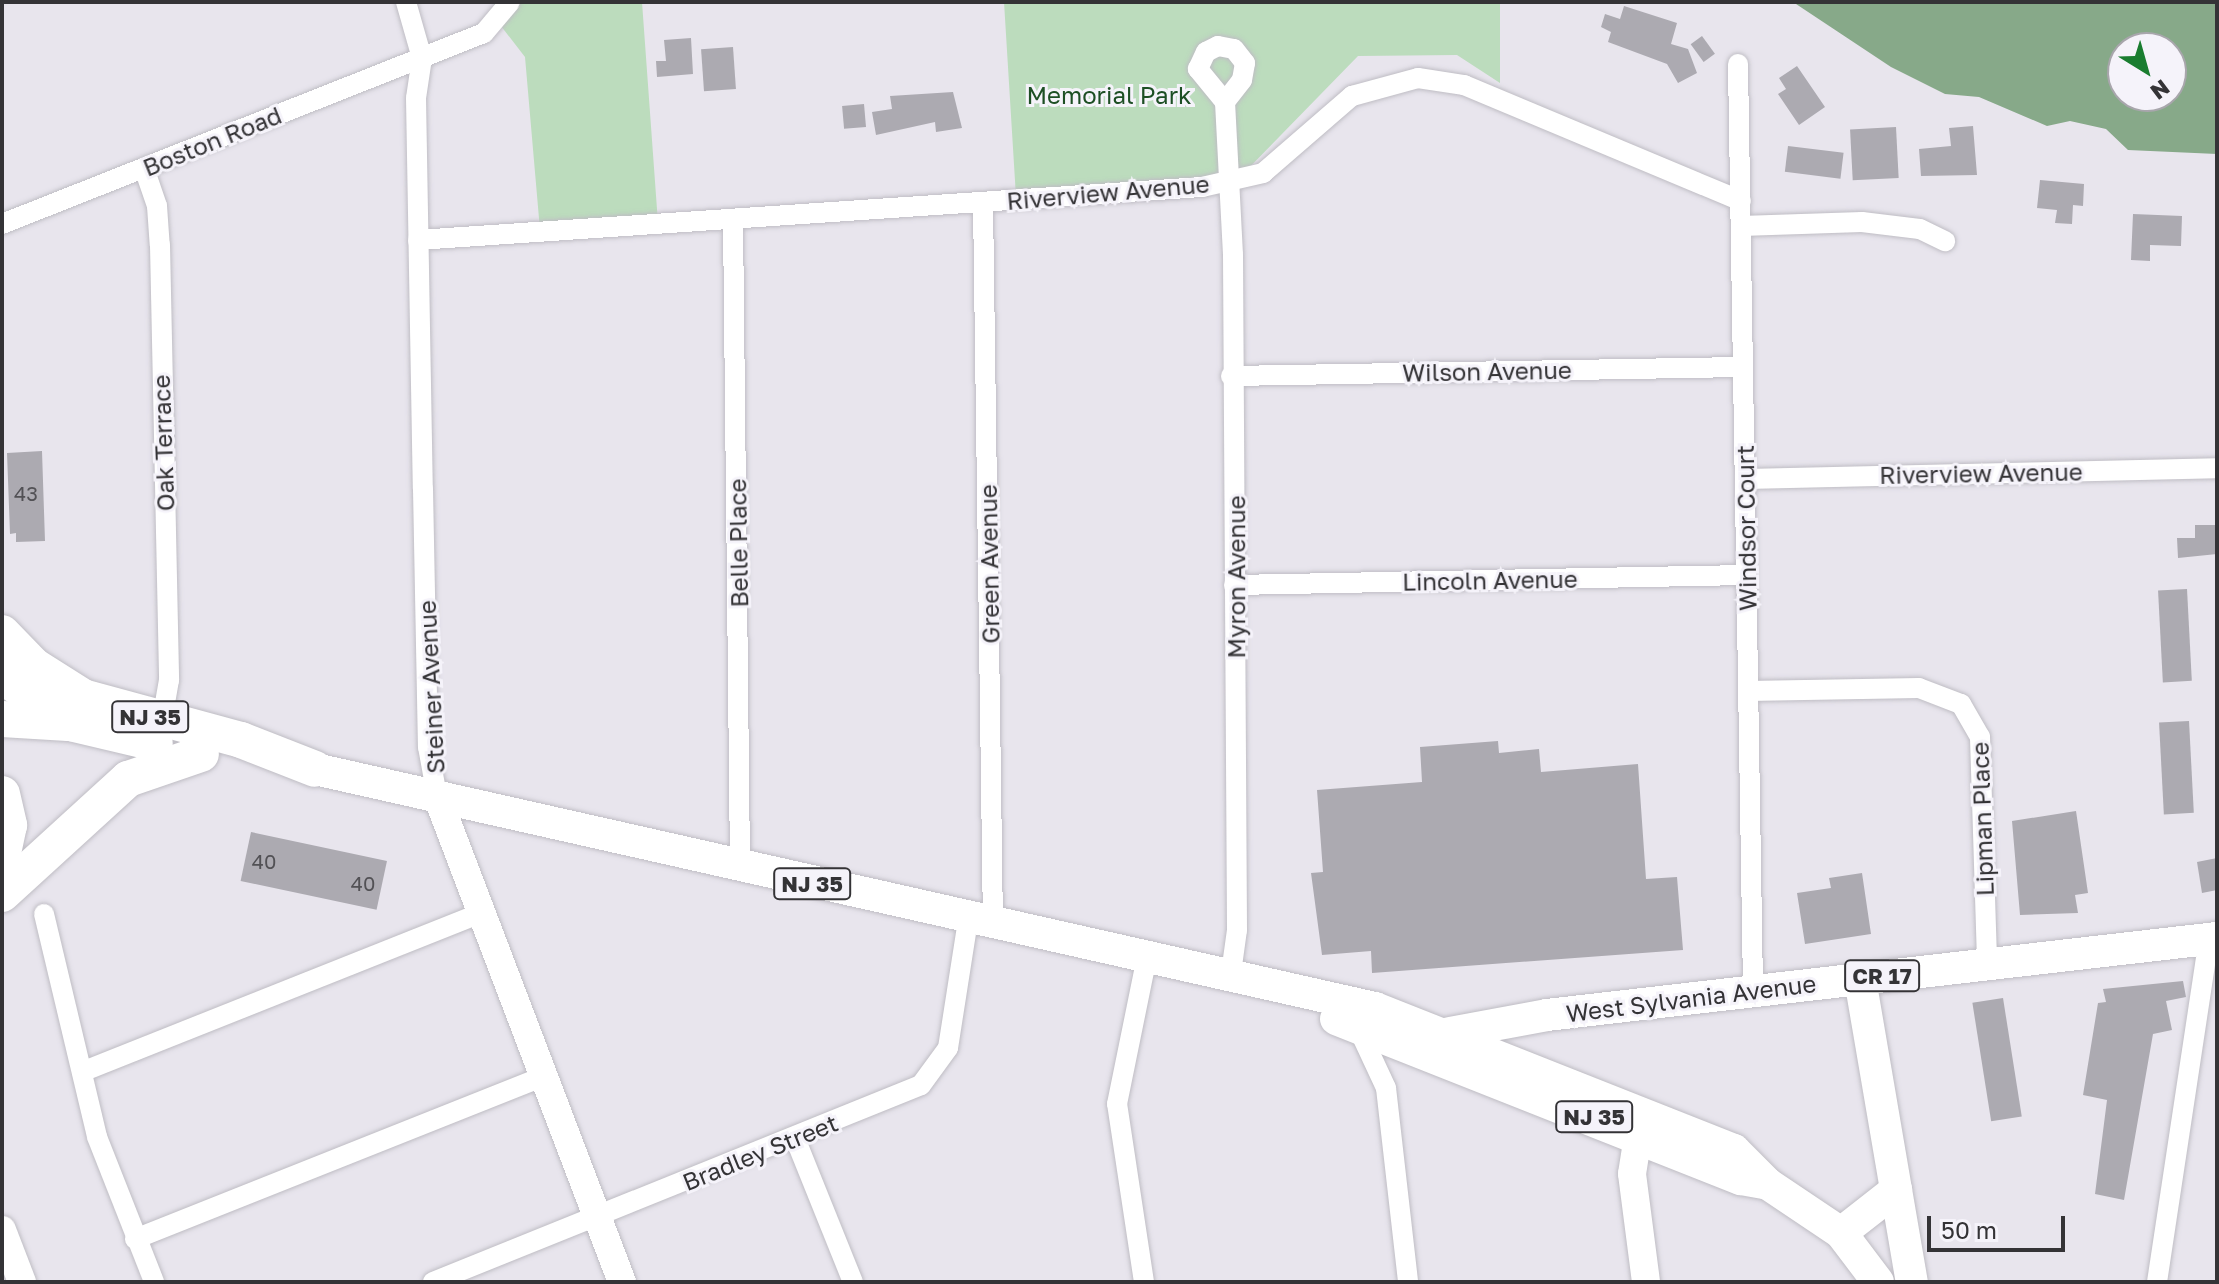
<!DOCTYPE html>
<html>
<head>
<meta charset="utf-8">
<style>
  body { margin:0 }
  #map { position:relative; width:2219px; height:1284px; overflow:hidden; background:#e8e5ed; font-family:"Golos Text",sans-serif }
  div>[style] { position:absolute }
  .green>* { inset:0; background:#bcdcbd }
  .water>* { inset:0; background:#87a989 }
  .building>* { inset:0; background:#acaab1; transform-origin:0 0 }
  .roads { filter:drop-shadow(0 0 2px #bfbdc4) drop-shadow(0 0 2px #bfbdc4) }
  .street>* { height:20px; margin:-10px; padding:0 10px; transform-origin:10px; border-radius:10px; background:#fff }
  .secondary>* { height:28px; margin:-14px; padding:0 14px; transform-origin:14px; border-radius:14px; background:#fff }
  .primary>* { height:32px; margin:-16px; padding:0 16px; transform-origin:16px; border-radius:16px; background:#fff }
  .highway>* { height:36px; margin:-18px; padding:0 18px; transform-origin:18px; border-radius:18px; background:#fff }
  span { translate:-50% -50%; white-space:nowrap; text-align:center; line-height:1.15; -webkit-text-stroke:6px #f5f3fa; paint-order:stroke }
  .number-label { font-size:20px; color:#525155 }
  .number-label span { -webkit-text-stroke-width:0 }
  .shield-label span { padding:2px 6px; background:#f5f3fa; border:2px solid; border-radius:6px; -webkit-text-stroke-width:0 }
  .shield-label { font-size:22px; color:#343336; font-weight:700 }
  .park-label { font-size:24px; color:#1d4f24 }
  .street-label { font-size:24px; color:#343336 }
  .frame { position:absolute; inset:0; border:4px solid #343336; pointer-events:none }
  .north { position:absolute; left:2107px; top:32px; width:80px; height:80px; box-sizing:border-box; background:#f5f3fa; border:2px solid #a8a6ac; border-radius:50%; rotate:143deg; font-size:22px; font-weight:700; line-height:32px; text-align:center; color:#343336 }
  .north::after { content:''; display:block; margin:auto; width:28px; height:36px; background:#1a7d30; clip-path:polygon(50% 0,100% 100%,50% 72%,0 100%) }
  .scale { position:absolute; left:1927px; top:1216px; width:138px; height:36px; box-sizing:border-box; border:4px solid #343336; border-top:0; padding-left:10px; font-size:24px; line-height:28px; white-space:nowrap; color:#343336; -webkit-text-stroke:6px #f5f3fa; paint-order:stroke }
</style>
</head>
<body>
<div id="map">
  <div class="green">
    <i style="clip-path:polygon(494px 2px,642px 2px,658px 223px,540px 230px,525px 57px,494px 17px)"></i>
    <i style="clip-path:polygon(1004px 2px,1500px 2px,1500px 83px,1457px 55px,1358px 56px,1238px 179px,1016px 197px)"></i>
  </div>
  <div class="water">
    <i style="clip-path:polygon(evenodd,1793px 2px,2217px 2px,2217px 154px,2128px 150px,2106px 129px,2070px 121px,2047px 126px,1979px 97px,1945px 94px,1891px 67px,1793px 2px,2123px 48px,2171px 48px,2171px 96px,2123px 96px,2123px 48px)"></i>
  </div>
  <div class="building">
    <i style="clip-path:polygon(1624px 6px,1677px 23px,1671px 44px,1688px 49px,1697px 73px,1678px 83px,1667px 64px,1608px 42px,1611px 32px,1601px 27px,1605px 14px,1620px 19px)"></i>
    <i style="left:1702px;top:36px;width:22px;height:14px;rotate:54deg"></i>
    <i style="clip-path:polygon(691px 38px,693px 74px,657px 77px,656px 61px,666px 61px,664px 40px)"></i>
    <i style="left:733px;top:47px;width:42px;height:32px;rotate:86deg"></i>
    <i style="clip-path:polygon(1797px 66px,1825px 107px,1799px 125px,1778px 94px,1786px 89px,1779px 78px)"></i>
    <i style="clip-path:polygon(953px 92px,962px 128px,936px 132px,935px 122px,876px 135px,872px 112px,892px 109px,890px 96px)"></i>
    <i style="left:864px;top:104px;width:23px;height:22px;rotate:85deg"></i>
    <i style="clip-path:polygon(1973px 126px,1977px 175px,1921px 176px,1919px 149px,1951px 146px,1949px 128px)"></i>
    <i style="left:1896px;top:127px;width:51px;height:46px;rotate:87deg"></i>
    <i style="left:1788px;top:146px;width:56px;height:26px;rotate:7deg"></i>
    <i style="clip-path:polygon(2040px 180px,2084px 184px,2083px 206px,2073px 205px,2072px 224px,2055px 223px,2057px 210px,2037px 208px)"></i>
    <i style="clip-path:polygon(2133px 214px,2182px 216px,2181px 246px,2150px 245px,2150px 261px,2131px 260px)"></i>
    <i style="clip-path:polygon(42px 451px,45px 541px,16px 542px,16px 533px,10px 534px,7px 453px)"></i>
    <i style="clip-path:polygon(2195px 525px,2217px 525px,2217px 554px,2178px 558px,2177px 538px,2195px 538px)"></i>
    <i style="left:2187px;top:589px;width:92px;height:29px;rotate:87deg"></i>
    <i style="left:2189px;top:721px;width:92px;height:30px;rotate:87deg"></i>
    <i style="clip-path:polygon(1498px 741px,1499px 753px,1539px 749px,1541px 772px,1638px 764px,1646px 879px,1677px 877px,1683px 950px,1372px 973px,1371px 951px,1322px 955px,1311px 873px,1323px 872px,1317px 790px,1422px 782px,1420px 747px)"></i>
    <i style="clip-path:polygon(2076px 811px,2088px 893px,2075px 895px,2078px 913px,2020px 915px,2012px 821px)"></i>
    <i style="left:251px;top:832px;width:139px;height:50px;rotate:12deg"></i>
    <i style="clip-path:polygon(2217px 858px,2217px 890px,2202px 893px,2197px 862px)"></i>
    <i style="clip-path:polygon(1862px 873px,1871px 934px,1805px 944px,1797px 893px,1831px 888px,1829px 878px)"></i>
    <i style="clip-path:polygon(2183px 981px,2186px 997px,2166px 1001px,2172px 1030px,2153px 1034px,2124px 1200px,2095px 1194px,2107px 1100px,2083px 1095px,2098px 1003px,2106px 1002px,2103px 989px)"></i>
    <i style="left:2003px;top:998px;width:120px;height:31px;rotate:81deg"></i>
  </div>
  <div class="roads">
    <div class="street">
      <i style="left:406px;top:2px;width:58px;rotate:74.1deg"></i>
      <i style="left:422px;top:58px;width:40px;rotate:98.5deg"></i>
      <i style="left:416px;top:98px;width:391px;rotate:89deg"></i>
      <i style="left:423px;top:489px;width:258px;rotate:88.9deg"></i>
      <i style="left:428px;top:747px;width:50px;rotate:79.6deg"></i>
      <i style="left:1218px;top:46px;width:16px;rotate:11deg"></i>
      <i style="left:1234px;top:49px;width:18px;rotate:52deg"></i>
      <i style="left:1245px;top:63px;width:17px;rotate:100deg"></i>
      <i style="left:1242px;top:80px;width:28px;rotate:128deg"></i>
      <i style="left:1225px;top:102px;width:43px;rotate:-129.3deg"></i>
      <i style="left:1198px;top:69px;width:19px;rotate:-65deg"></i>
      <i style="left:1206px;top:52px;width:13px;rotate:-27deg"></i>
      <i style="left:1738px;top:64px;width:927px;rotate:89.07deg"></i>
      <i style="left:1225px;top:102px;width:153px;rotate:87deg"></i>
      <i style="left:1233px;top:255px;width:675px;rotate:89.66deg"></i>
      <i style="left:1237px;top:930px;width:43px;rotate:97.9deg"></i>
      <i style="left:144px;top:168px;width:40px;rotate:71.1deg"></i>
      <i style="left:157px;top:206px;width:39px;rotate:86deg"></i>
      <i style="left:160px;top:245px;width:435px;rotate:88.8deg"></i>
      <i style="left:169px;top:680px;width:41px;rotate:99.9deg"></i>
      <i style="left:983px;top:202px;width:724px;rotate:89.21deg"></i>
      <i style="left:733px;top:219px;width:648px;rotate:89.38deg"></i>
      <i style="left:2px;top:224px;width:518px;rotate:-21.62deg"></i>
      <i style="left:484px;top:33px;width:40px;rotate:-50deg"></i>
      <i style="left:1741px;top:226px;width:121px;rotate:-1.9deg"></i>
      <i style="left:1862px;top:222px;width:58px;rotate:6.9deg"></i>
      <i style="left:1920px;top:229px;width:28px;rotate:26deg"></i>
      <i style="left:418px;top:240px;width:786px;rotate:-3.87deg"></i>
      <i style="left:1202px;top:187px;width:63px;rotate:-12.9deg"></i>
      <i style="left:1263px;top:173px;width:118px;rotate:-40.9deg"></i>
      <i style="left:1352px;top:96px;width:68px;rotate:-15.3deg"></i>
      <i style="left:1418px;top:78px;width:47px;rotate:8.7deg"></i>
      <i style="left:1464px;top:85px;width:300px;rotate:22.7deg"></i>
      <i style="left:1231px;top:376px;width:512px;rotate:-1.01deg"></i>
      <i style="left:1745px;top:479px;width:472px;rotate:-1.3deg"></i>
      <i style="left:1234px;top:585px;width:512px;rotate:-1.12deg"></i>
      <i style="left:1748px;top:691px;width:171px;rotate:-1deg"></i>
      <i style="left:1919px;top:688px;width:45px;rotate:20.9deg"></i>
      <i style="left:1961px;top:704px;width:38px;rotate:60deg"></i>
      <i style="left:1980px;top:737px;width:227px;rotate:88.2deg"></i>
      <i style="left:44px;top:914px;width:229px;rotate:76.6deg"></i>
      <i style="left:97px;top:1137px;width:156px;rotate:68.5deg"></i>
      <i style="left:1359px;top:1030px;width:64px;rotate:65deg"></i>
      <i style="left:1386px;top:1088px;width:195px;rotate:83.5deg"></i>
      <i style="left:84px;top:1071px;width:424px;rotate:-21.7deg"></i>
      <i style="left:795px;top:1138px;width:155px;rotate:68.1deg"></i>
      <i style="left:135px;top:1239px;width:438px;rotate:-21.7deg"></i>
      <i style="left:433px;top:1282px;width:526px;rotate:-21.98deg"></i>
      <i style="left:921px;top:1085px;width:46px;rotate:-53.9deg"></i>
      <i style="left:948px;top:1048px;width:130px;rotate:-81.1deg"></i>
      <i style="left:1144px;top:1282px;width:180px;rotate:-98.6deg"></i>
      <i style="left:1117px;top:1104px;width:146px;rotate:-78.5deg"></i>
      <i style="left:2157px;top:1282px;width:347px;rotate:-81.4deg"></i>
    </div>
    <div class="secondary">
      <i style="left:437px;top:796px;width:520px;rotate:69.16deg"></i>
      <i style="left:1638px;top:1136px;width:38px;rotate:99deg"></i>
      <i style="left:1632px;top:1174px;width:109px;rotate:82.6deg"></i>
      <i style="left:2px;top:1230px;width:56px;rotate:69deg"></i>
    </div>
    <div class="primary">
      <i style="left:315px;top:769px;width:1087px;rotate:12.71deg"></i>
      <i style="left:1375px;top:1008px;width:386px;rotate:21.6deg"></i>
      <i style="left:1734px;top:1150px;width:48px;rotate:45deg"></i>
      <i style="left:1860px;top:979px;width:307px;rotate:80.3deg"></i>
      <i style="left:1336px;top:1019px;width:435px;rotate:21.6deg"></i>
      <i style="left:1741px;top:1179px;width:27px;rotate:10deg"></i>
      <i style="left:1768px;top:1184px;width:88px;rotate:33.9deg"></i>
      <i style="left:1841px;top:1233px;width:61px;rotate:52.9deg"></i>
      <i style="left:1450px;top:1033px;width:99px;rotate:-10.5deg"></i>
      <i style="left:1547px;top:1015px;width:674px;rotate:-6.56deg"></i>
      <i style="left:1841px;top:1233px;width:70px;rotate:-38deg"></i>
    </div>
    <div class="highway">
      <i style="left:2px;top:633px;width:46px;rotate:45.9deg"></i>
      <i style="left:34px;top:666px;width:58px;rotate:32.3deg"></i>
      <i style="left:83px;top:697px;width:164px;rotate:15.2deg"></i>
      <i style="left:241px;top:740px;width:79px;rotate:21.4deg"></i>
      <i style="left:2px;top:676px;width:83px;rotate:34.7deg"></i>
      <i style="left:70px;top:723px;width:87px;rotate:13.2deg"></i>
      <i style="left:2px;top:719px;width:66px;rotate:3.5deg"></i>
      <i style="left:2px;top:794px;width:32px;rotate:77deg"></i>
      <i style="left:9px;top:825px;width:33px;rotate:102deg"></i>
      <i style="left:2px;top:894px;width:171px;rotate:-42.4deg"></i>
      <i style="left:128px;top:779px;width:77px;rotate:-18.9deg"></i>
    </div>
  </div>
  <div class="number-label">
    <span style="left:26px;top:493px">43</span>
    <span style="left:264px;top:861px">40</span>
    <span style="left:363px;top:883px">40</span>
  </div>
  <div class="shield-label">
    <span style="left:150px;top:717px">NJ 35</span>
    <span style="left:812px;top:884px">NJ 35</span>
    <span style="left:1882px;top:976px">CR 17</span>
    <span style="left:1594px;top:1117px">NJ 35</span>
  </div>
  <div class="park-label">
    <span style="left:1109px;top:95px">Memorial Park</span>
  </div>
  <div class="street-label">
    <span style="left:212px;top:141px;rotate:-22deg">Boston Road</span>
    <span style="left:1108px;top:192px;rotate:-5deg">Riverview Avenue</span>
    <span style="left:1487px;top:371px;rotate:-1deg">Wilson Avenue</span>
    <span style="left:163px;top:443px;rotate:-92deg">Oak Terrace</span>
    <span style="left:1981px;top:473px;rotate:-1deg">Riverview Avenue</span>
    <span style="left:1746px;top:528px;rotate:-91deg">Windsor Court</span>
    <span style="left:738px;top:543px;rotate:-91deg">Belle Place</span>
    <span style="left:989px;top:564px;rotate:-91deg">Green Avenue</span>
    <span style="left:1236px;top:577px;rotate:-90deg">Myron Avenue</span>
    <span style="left:1490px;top:580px;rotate:-1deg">Lincoln Avenue</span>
    <span style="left:431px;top:687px;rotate:-93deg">Steiner Avenue</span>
    <span style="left:1982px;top:819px;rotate:-92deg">Lipman Place</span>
    <span style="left:1691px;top:998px;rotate:-7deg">West Sylvania Avenue</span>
    <span style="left:760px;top:1152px;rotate:-22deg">Bradley Street</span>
  </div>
  <div class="frame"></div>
  <div class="north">N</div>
  <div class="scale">50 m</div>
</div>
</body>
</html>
